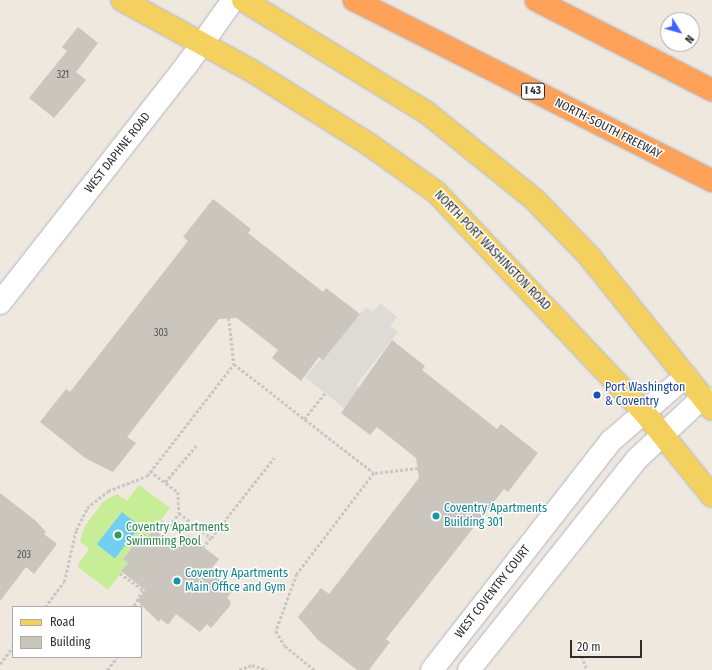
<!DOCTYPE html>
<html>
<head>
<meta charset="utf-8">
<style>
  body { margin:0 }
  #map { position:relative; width:712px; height:670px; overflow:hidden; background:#eee8df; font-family:"Fira Sans Condensed",sans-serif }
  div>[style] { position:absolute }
  .pitch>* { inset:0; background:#c8ed97 }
  .plaza>* { inset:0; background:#dedbd6 }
  .water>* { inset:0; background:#71cff1; transform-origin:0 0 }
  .building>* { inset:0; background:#cac6bd }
  .path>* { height:2.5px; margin-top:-1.25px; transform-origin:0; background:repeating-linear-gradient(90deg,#c8c8c8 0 3px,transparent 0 5px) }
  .roads { filter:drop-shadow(0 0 1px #b3b5c0) drop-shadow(0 0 1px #b3b5c0) }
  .minor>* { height:22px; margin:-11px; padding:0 11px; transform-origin:11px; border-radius:11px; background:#fff }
  .major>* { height:22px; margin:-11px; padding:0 11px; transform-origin:11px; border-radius:11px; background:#f4d15f }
  .highway>* { height:22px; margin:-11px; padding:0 11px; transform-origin:11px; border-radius:11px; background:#ffa159 }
  .dots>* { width:11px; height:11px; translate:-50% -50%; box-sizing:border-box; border:2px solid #fff; border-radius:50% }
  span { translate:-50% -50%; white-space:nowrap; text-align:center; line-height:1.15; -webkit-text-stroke:3px #fff; paint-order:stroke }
  .number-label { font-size:10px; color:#545351 }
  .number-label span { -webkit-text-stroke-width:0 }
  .shield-label span { padding:1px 3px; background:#fff; border:1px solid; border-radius:3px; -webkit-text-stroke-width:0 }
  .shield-label { font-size:11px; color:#2d2d2d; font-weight:700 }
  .street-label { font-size:12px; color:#2d2d2d }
  .transit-label { font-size:12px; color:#164399 }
  .left { translate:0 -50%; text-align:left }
  .culture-label { font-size:12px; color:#0d838f }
  .leisure-label { font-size:12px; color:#27864d }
  .legend { position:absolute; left:12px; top:606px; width:130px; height:52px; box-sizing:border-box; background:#fff; border:1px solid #ababab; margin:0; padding:5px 7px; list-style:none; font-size:12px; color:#2d2d2d }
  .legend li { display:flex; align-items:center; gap:8px; height:20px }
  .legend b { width:20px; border:1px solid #ababab }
  .north { position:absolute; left:660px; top:12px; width:40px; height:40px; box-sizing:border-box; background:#fff; border:1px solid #ababab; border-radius:50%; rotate:127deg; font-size:11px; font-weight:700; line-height:16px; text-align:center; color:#2d2d2d }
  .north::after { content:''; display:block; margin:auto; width:14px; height:18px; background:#3d61fd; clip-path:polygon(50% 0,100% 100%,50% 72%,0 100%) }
  .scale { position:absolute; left:570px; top:640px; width:72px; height:18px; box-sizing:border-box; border:2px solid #2d2d2d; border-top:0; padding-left:5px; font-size:12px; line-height:14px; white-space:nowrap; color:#2d2d2d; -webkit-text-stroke:3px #fff; paint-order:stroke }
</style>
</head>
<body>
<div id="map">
  <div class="pitch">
    <i style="clip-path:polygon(139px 485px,170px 508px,148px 537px,139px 537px,126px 554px,123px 559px,128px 563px,108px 590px,77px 566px,89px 549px,80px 541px,85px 526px,103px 502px,117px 494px,127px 501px)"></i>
  </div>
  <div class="plaza">
    <i style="clip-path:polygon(380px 303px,397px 317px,390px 326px,398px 332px,356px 385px,360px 389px,344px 408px,305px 377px,366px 307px,373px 312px)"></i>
  </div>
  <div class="water">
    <i style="left:122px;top:512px;width:23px;height:41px;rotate:38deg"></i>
  </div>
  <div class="building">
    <i style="clip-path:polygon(78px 27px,98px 43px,76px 72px,86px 80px,54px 118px,29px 98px,67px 51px,62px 47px)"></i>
    <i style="clip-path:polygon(213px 199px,251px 229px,248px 233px,323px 292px,326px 288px,360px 314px,323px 360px,319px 357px,301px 381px,272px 358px,278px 350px,237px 318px,219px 319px,127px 437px,136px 443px,113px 472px,85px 458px,40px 422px,66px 389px,70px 392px,188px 241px,183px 237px)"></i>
    <i style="clip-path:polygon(392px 340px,425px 366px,422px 370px,497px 429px,501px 424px,538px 453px,508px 492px,504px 489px,386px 639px,390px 642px,369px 670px,357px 670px,318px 640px,298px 617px,321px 588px,329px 594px,419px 478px,416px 458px,377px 427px,370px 435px,341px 413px)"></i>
    <i style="clip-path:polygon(0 493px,36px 521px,46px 532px,44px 534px,57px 544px,34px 574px,26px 567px,0 601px)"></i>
    <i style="clip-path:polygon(154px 529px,178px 548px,188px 535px,219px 559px,209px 572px,233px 590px,227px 598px,231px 602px,229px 607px,211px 628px,207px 624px,200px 632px,176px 614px,168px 625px,161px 619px,159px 622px,137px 601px,145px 590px,121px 571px,128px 563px,123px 559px,139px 537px,144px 534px,148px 537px)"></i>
  </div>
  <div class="path">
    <i style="left:229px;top:318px;width:46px;rotate:83.8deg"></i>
    <i style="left:304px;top:419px;width:33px;rotate:-51deg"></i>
    <i style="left:150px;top:471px;width:35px;rotate:37deg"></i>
    <i style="left:178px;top:492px;width:21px;rotate:87deg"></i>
    <i style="left:179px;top:513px;width:41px;rotate:38deg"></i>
    <i style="left:211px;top:538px;width:11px;rotate:128deg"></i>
    <i style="left:375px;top:473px;width:43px;rotate:-6.6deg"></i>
    <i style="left:165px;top:482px;width:48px;rotate:-49.3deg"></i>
    <i style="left:161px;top:521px;width:9px;rotate:32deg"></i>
    <i style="left:169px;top:526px;width:16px;rotate:-52deg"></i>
    <i style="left:211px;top:538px;width:102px;rotate:-51.8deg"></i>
    <i style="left:120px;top:573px;width:29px;rotate:36deg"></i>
    <i style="left:143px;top:590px;width:19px;rotate:118deg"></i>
    <i style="left:45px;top:607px;width:31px;rotate:-53deg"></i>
    <i style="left:64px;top:582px;width:53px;rotate:-77deg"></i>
    <i style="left:76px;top:530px;width:25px;rotate:-63deg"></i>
    <i style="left:87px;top:508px;width:27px;rotate:-39deg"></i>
    <i style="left:108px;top:491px;width:42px;rotate:-21deg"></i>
    <i style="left:147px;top:476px;width:142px;rotate:-52.2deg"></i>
    <i style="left:234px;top:364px;width:177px;rotate:37.9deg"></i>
    <i style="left:374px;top:473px;width:127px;rotate:127.3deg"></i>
    <i style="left:297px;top:574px;width:61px;rotate:110.2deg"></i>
    <i style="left:276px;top:631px;width:17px;rotate:59deg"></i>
    <i style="left:285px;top:646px;width:38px;rotate:39deg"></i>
    <i style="left:582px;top:656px;width:15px;rotate:70deg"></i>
    <i style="left:0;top:664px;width:21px;rotate:-53deg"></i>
    <i style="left:107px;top:670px;width:16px;rotate:-52deg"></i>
    <i style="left:239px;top:670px;width:14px;rotate:-21deg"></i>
    <i style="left:252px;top:665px;width:16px;rotate:18deg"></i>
  </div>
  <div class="roads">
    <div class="minor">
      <i style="left:0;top:303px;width:301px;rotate:-51.9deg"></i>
      <i style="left:186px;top:66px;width:81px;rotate:-54.5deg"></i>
      <i style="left:432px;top:670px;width:291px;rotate:-52deg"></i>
      <i style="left:611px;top:441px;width:99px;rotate:-40.9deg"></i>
      <i style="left:469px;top:670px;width:270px;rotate:-51.5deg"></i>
      <i style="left:637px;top:459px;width:91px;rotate:-43.2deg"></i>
    </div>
    <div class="major">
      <i style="left:122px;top:0;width:148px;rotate:28.6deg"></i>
      <i style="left:252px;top:71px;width:136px;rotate:32.1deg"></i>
      <i style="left:367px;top:143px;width:85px;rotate:35.4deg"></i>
      <i style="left:436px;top:192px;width:303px;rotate:46.6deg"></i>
      <i style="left:644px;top:412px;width:108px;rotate:51deg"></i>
      <i style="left:243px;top:0;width:215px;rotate:31.5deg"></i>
      <i style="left:426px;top:112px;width:139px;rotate:38.9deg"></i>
      <i style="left:534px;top:199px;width:79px;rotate:46deg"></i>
      <i style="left:589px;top:256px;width:196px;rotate:51.2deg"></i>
    </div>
    <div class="highway">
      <i style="left:354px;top:0;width:401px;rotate:26.8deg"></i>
      <i style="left:536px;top:0;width:198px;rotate:27.1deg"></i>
    </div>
  </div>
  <div class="dots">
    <i style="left:597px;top:395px;background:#1a4fb4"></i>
    <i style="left:436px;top:516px;background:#0f9aa8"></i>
    <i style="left:118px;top:535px;background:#2e9e5b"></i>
    <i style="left:177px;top:581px;background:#0f9aa8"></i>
  </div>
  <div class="number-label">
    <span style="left:63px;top:76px">321</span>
    <span style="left:161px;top:334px">303</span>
    <span style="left:24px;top:556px">203</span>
  </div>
  <div class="shield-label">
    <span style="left:533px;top:91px">I 43</span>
  </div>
  <div class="street-label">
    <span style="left:608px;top:129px;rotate:27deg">NORTH-SOUTH FREEWAY</span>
    <span style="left:118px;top:153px;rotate:-52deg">WEST DAPHNE ROAD</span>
    <span style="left:492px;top:251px;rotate:46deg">NORTH PORT WASHINGTON ROAD</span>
    <span style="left:493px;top:592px;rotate:-52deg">WEST COVENTRY COURT</span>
  </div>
  <div class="transit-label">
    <span class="left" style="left:605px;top:395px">Port Washington<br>&amp; Coventry</span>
  </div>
  <div class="culture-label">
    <span class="left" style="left:444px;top:516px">Coventry Apartments<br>Building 301</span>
    <span class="left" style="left:185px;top:581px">Coventry Apartments<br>Main Office and Gym</span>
  </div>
  <div class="leisure-label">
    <span class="left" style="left:126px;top:535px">Coventry Apartments<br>Swimming Pool</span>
  </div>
  <ul class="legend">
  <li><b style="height:5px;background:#f4d15f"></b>Road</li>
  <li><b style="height:11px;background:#cac6bd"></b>Building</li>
  </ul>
  <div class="north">N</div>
  <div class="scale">20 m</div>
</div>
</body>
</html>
